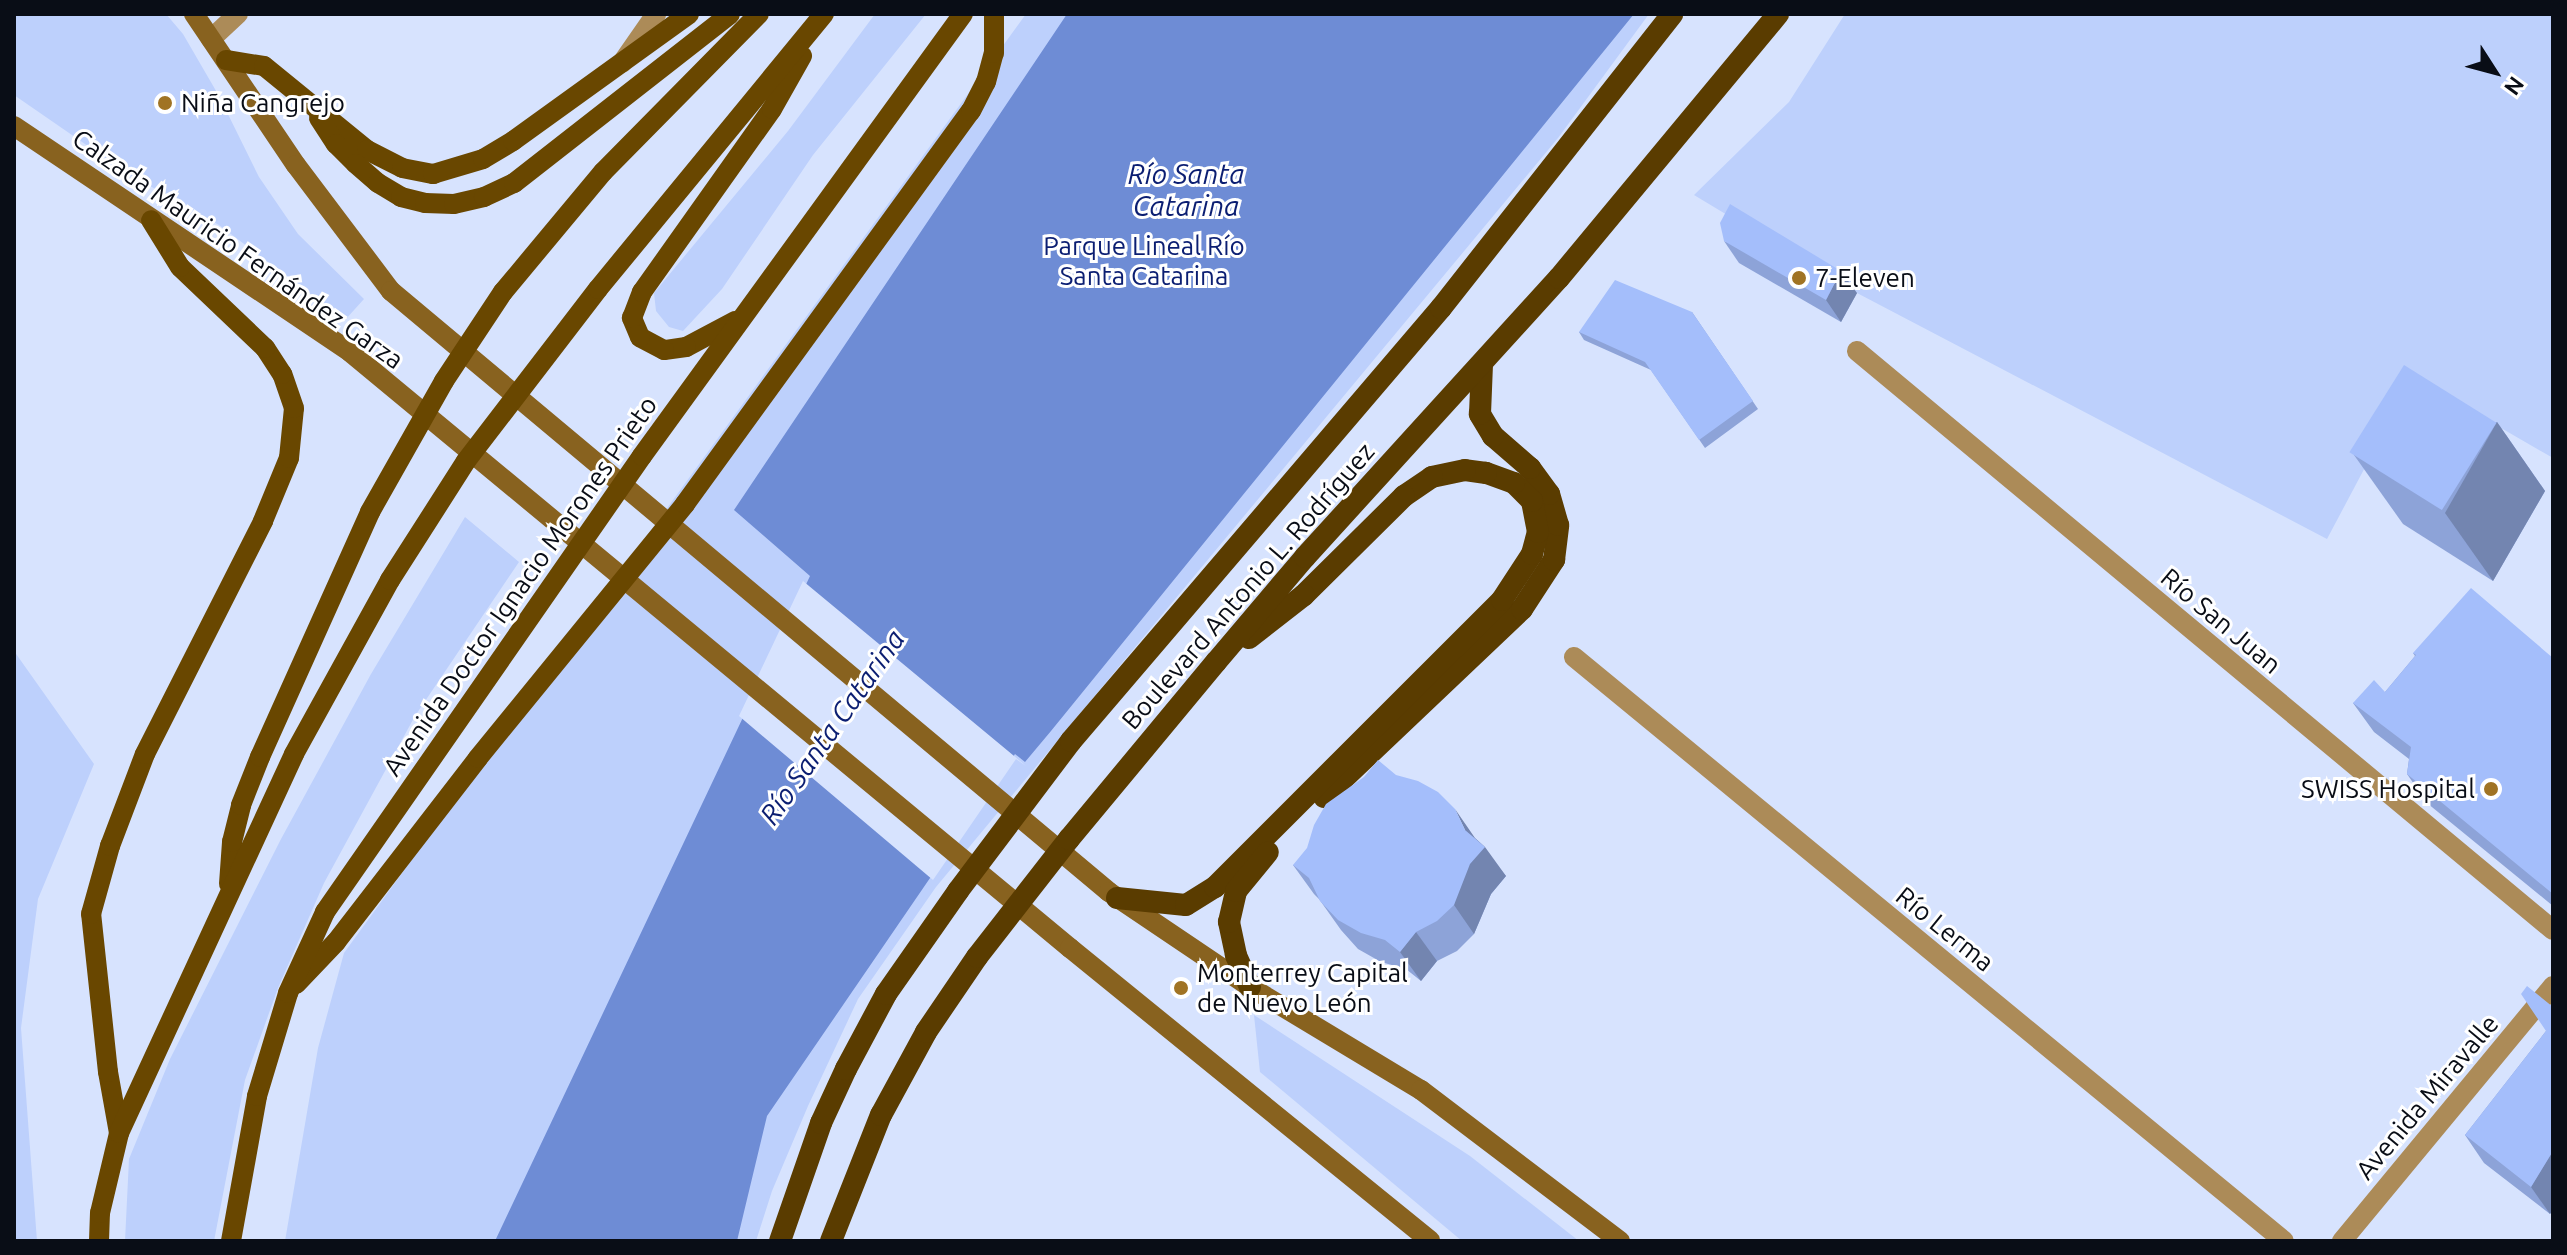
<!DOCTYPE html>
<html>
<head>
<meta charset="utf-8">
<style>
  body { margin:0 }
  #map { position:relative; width:2567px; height:1255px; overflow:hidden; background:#d7e3fe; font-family:Ubuntu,sans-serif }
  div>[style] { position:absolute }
  .green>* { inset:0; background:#bdd0fc }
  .water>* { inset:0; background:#6e8cd5 }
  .pier>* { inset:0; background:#d7e3fe }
  .minor>* { height:20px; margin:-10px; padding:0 10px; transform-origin:10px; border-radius:10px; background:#ac8b58 }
  .secondary>* { height:20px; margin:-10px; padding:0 10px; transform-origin:10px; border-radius:10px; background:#88621f }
  .primary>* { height:20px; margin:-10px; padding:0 10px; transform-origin:10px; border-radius:10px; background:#694700 }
  .trunk>* { height:22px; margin:-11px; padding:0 11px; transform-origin:11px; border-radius:11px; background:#5a3c00 }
  .wall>* { inset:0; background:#8da3d8 }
  .shaded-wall>* { inset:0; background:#7385b0 }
  .building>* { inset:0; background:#a4befb; transform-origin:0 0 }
  .dots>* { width:22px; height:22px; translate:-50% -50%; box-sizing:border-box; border:4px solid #fff; border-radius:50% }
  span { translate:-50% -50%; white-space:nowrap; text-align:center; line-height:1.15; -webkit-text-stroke:6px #fff; paint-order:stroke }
  .poi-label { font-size:26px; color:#090d16 }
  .left { translate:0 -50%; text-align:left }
  .right { translate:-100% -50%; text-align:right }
  .park-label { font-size:26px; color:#0b1e72 }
  .street-label { font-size:26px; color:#090d16 }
  .water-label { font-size:28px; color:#0b1e72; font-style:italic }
  .frame { position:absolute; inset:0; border:16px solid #090d16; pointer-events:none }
  .north { position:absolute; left:2455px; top:32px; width:80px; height:80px; -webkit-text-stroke:6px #fff; paint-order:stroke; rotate:126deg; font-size:22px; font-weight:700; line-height:32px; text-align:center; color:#090d16 }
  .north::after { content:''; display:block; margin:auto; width:28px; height:36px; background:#090d16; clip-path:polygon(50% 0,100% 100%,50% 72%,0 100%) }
</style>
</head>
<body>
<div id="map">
  <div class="green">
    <i style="clip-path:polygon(14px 14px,166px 14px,183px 34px,219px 96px,259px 177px,298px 234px,364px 299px,345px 320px,219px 225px,127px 173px,14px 95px)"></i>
    <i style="clip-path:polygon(875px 14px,926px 14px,813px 155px,722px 289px,683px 331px,669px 327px,656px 311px,654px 293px,788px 131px)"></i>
    <i style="clip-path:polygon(1026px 14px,1649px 14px,1558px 138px,936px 887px,858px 999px,808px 1106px,772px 1191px,756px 1241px,285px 1241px,318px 1048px,344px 953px)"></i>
    <i style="clip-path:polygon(1845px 14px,2553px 14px,2553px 458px,2413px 377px,2327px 539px,1857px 293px,1694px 195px,1789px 102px)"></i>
    <i style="clip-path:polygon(465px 517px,519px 562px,415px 716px,324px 883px,278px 988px,245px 1080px,214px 1241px,125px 1241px,129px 1159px,170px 1059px,281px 839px,371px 674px)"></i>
    <i style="clip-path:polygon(14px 651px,94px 764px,38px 899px,21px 1028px,37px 1241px,14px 1241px)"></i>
    <i style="clip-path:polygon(1254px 1015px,1470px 1156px,1579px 1241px,1462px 1241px,1260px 1072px)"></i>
  </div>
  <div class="water">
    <i style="clip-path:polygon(1067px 14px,1634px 14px,1051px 731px,1025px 762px,1015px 754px,767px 1116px,737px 1241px,495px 1241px,810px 576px,734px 510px)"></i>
  </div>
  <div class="pier">
    <i style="clip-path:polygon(803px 581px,1026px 766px,1016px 759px,933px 880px,739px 716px)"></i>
  </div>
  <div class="minor">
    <i style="left:211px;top:39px;width:37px;rotate:-43deg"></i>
    <i style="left:622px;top:63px;width:60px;rotate:-55.2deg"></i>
    <i style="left:1857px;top:351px;width:905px;rotate:39.76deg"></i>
    <i style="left:1574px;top:657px;width:919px;rotate:39.44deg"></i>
    <i style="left:2342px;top:1241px;width:331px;rotate:-50.4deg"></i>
  </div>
  <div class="secondary">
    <i style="left:194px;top:14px;width:182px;rotate:56deg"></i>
    <i style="left:296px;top:165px;width:158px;rotate:53deg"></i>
    <i style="left:391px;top:291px;width:936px;rotate:39.93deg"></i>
    <i style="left:1109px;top:892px;width:170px;rotate:34deg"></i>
    <i style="left:1250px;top:987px;width:200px;rotate:31.1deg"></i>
    <i style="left:1421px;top:1090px;width:250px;rotate:37.2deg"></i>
    <i style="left:14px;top:126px;width:405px;rotate:33.9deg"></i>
    <i style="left:350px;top:352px;width:935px;rotate:39.62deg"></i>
    <i style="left:1070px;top:948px;width:464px;rotate:39.1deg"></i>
  </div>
  <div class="primary">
    <i style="left:226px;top:60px;width:38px;rotate:9deg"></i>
    <i style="left:264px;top:66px;width:133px;rotate:39.2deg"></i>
    <i style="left:367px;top:150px;width:39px;rotate:27deg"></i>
    <i style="left:402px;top:168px;width:32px;rotate:11deg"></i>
    <i style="left:433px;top:174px;width:52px;rotate:-16.7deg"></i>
    <i style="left:483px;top:159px;width:35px;rotate:-31deg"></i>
    <i style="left:513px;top:141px;width:217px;rotate:-35.8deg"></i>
    <i style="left:319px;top:118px;width:31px;rotate:57deg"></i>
    <i style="left:336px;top:144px;width:28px;rotate:45deg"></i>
    <i style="left:356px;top:164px;width:29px;rotate:41deg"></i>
    <i style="left:378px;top:183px;width:27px;rotate:31deg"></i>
    <i style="left:401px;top:197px;width:25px;rotate:14deg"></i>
    <i style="left:425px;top:203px;width:29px;rotate:2deg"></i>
    <i style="left:454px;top:204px;width:31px;rotate:-13deg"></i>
    <i style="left:484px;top:197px;width:33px;rotate:-25deg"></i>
    <i style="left:514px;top:183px;width:274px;rotate:-38deg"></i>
    <i style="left:735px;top:321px;width:55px;rotate:152deg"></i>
    <i style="left:686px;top:347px;width:22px;rotate:172deg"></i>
    <i style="left:664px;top:350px;width:27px;rotate:-152deg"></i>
    <i style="left:640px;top:337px;width:21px;rotate:-113deg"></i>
    <i style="left:632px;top:318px;width:28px;rotate:-69deg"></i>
    <i style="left:642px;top:292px;width:224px;rotate:-54.6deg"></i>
    <i style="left:772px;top:109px;width:61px;rotate:-60.5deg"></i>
    <i style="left:229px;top:884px;width:42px;rotate:-85.9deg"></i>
    <i style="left:232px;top:842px;width:38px;rotate:-76deg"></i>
    <i style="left:241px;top:805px;width:52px;rotate:-68.4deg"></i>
    <i style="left:260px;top:757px;width:269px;rotate:-65.8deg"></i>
    <i style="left:370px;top:512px;width:150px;rotate:-60.5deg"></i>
    <i style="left:444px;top:381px;width:107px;rotate:-56.5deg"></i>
    <i style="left:503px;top:292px;width:156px;rotate:-50.2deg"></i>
    <i style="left:603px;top:172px;width:222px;rotate:-45.4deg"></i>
    <i style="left:296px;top:984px;width:58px;rotate:-46.4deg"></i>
    <i style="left:336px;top:942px;width:232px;rotate:-52.3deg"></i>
    <i style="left:478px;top:758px;width:328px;rotate:-50.8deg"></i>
    <i style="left:685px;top:504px;width:486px;rotate:-54deg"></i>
    <i style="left:971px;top:111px;width:33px;rotate:-63deg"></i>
    <i style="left:986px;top:82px;width:30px;rotate:-75deg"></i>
    <i style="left:994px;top:53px;width:39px;rotate:-90deg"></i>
    <i style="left:119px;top:1133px;width:62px;rotate:-100.2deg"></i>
    <i style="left:108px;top:1072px;width:159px;rotate:-96.1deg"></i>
    <i style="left:91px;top:914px;width:71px;rotate:-74.4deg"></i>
    <i style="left:110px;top:846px;width:98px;rotate:-69.2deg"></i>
    <i style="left:145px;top:754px;width:261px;rotate:-63.1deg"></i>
    <i style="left:263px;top:521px;width:68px;rotate:-67.6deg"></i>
    <i style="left:289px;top:458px;width:50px;rotate:-84.3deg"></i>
    <i style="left:294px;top:408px;width:36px;rotate:-109deg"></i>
    <i style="left:282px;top:374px;width:31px;rotate:-123deg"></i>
    <i style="left:265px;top:348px;width:117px;rotate:-136.4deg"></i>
    <i style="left:180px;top:267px;width:55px;rotate:-121.7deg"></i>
    <i style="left:99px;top:1241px;width:28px;rotate:-88deg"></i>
    <i style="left:100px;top:1213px;width:82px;rotate:-76.6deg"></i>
    <i style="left:119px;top:1133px;width:417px;rotate:-65.2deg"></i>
    <i style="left:294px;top:754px;width:199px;rotate:-61.1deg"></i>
    <i style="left:390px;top:580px;width:141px;rotate:-57.4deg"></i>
    <i style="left:466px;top:461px;width:217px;rotate:-52.5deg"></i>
    <i style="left:598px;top:289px;width:356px;rotate:-50.6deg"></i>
    <i style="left:231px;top:1241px;width:147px;rotate:-79.8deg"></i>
    <i style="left:257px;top:1096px;width:108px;rotate:-73.2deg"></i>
    <i style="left:288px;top:993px;width:89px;rotate:-65.4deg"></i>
    <i style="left:325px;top:912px;width:555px;rotate:-55.19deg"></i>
    <i style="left:642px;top:456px;width:546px;rotate:-54.01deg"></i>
  </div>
  <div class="trunk">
    <i style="left:1324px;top:797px;width:273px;rotate:-43.5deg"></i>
    <i style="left:1522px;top:609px;width:59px;rotate:-56.9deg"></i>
    <i style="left:1554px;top:560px;width:35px;rotate:-83deg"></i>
    <i style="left:1558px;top:525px;width:32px;rotate:-106deg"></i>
    <i style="left:1549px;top:494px;width:32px;rotate:-126deg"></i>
    <i style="left:1530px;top:468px;width:49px;rotate:-139.1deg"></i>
    <i style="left:1493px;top:436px;width:26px;rotate:-121deg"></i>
    <i style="left:1480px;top:414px;width:50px;rotate:-87.7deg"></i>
    <i style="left:1117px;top:898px;width:69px;rotate:5.8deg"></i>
    <i style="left:1186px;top:905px;width:34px;rotate:-32deg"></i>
    <i style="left:1215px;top:887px;width:406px;rotate:-45deg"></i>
    <i style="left:1502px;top:600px;width:55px;rotate:-56.9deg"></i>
    <i style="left:1532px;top:554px;width:23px;rotate:-75deg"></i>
    <i style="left:1538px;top:532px;width:32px;rotate:-101deg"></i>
    <i style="left:1532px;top:501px;width:25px;rotate:-135deg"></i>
    <i style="left:1514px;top:483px;width:30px;rotate:-160deg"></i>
    <i style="left:1486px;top:473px;width:21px;rotate:-172deg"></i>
    <i style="left:1465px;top:470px;width:34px;rotate:168deg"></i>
    <i style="left:1432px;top:477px;width:34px;rotate:146deg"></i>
    <i style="left:1404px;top:496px;width:141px;rotate:135.3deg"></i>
    <i style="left:1304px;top:595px;width:70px;rotate:142deg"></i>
    <i style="left:1250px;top:987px;width:35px;rotate:-114deg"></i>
    <i style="left:1236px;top:955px;width:34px;rotate:-102deg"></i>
    <i style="left:1229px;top:922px;width:32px;rotate:-77deg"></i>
    <i style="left:1236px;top:891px;width:50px;rotate:-50.6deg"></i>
    <i style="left:780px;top:1241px;width:125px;rotate:-70.8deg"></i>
    <i style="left:821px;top:1123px;width:60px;rotate:-65.2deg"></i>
    <i style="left:846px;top:1069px;width:85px;rotate:-61.9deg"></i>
    <i style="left:886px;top:994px;width:126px;rotate:-55deg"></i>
    <i style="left:958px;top:891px;width:188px;rotate:-53deg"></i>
    <i style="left:1071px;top:741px;width:570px;rotate:-49.49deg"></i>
    <i style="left:1441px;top:308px;width:374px;rotate:-51.8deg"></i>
    <i style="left:831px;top:1241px;width:136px;rotate:-68.4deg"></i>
    <i style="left:881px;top:1115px;width:94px;rotate:-61.5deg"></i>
    <i style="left:926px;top:1032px;width:91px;rotate:-55.8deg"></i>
    <i style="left:977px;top:957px;width:150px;rotate:-52.1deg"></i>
    <i style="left:1069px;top:839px;width:230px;rotate:-50.3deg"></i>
    <i style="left:1216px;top:662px;width:138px;rotate:-49.7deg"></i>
    <i style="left:1305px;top:557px;width:377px;rotate:-47.7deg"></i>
    <i style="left:1559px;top:278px;width:343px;rotate:-50.3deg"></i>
  </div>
  <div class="wall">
    <i style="clip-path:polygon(1724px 241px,1857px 293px,1841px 322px,1739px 263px)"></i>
    <i style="clip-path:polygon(1692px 312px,1758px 409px,1705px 448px,1651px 370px,1584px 340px,1579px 332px)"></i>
    <i style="clip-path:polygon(2497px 422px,2545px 491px,2493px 581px,2403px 524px,2354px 455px)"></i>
    <i style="clip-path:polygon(2413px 653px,2553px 658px,2553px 906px,2427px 803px,2407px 774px,2409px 759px,2374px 732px,2353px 703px,2385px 692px,2415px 656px)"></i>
    <i style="clip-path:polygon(1475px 839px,1506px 876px,1491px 894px,1474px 934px,1457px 951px,1437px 961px,1421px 981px,1406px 969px,1381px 962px,1358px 949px,1341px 930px,1319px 899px,1314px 894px,1293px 865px)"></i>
    <i style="clip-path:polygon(2553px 1007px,2553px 1210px,2550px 1214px,2484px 1163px,2465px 1135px,2546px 1031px)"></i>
  </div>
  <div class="shaded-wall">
    <i style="clip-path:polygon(1841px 271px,1857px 293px,1841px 322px,1826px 300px)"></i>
    <i style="clip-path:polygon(2497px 422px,2545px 491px,2493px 581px,2445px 513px)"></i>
    <i style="clip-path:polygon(1455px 809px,1475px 838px,1485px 847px,1506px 876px,1491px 894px,1474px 934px,1454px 905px,1465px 830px)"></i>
    <i style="clip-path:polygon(1416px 932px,1437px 961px,1421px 981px,1400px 952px)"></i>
    <i style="clip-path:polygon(2553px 1151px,2553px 1210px,2550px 1214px,2531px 1187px)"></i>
  </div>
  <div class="building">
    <i style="clip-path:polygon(1730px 204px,1841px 271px,1826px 300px,1724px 241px,1720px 223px)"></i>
    <i style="clip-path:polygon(1615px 280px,1692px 312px,1753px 401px,1699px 440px,1645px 362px,1579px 332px)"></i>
    <i style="left:2404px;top:365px;width:109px;height:103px;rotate:32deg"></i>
    <i style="clip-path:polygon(2471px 588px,2553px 658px,2553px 894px,2407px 774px,2411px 747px,2353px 703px,2374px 680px,2385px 692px,2416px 655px,2413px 653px)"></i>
    <i style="clip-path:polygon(1378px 760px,1396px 775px,1418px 781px,1438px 792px,1455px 809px,1465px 830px,1485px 847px,1470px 864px,1454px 905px,1437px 921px,1416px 932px,1400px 952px,1385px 940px,1361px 933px,1338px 920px,1320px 901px,1309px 878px,1293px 865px,1307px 848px,1314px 825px,1326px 804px,1364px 777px)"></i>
    <i style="clip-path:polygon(2527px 986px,2553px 1007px,2553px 1151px,2531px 1187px,2465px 1135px,2546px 1031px,2521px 994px)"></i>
  </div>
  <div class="dots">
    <i style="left:165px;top:103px;background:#a07324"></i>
    <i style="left:1799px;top:278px;background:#a07324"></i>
    <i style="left:2491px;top:789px;background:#a07324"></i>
    <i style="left:1181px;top:988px;background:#a07324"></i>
  </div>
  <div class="poi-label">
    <span class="left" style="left:181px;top:103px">Niña Cangrejo</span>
    <span class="left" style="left:1815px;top:278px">7-Eleven</span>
    <span class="right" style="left:2475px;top:789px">SWISS Hospital</span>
    <span class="left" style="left:1197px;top:988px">Monterrey Capital<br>de Nuevo León</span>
  </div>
  <div class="park-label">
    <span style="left:1144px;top:261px">Parque Lineal Río<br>Santa Catarina</span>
  </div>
  <div class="street-label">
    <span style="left:238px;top:249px;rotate:35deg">Calzada Mauricio Fernández Garza</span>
    <span style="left:520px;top:586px;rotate:-55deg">Avenida Doctor Ignacio Morones Prieto</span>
    <span style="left:1248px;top:586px;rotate:-49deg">Boulevard Antonio L. Rodríguez</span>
    <span style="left:2221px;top:621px;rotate:40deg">Río San Juan</span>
    <span style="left:1945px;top:929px;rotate:39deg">Río Lerma</span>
    <span style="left:2427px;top:1097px;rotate:-50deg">Avenida Miravalle</span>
  </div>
  <div class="water-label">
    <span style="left:1186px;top:190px">Río Santa<br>Catarina</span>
    <span style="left:832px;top:727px;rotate:-55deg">Río Santa Catarina</span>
  </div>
  <div class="frame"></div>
  <div class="north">N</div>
</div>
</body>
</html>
